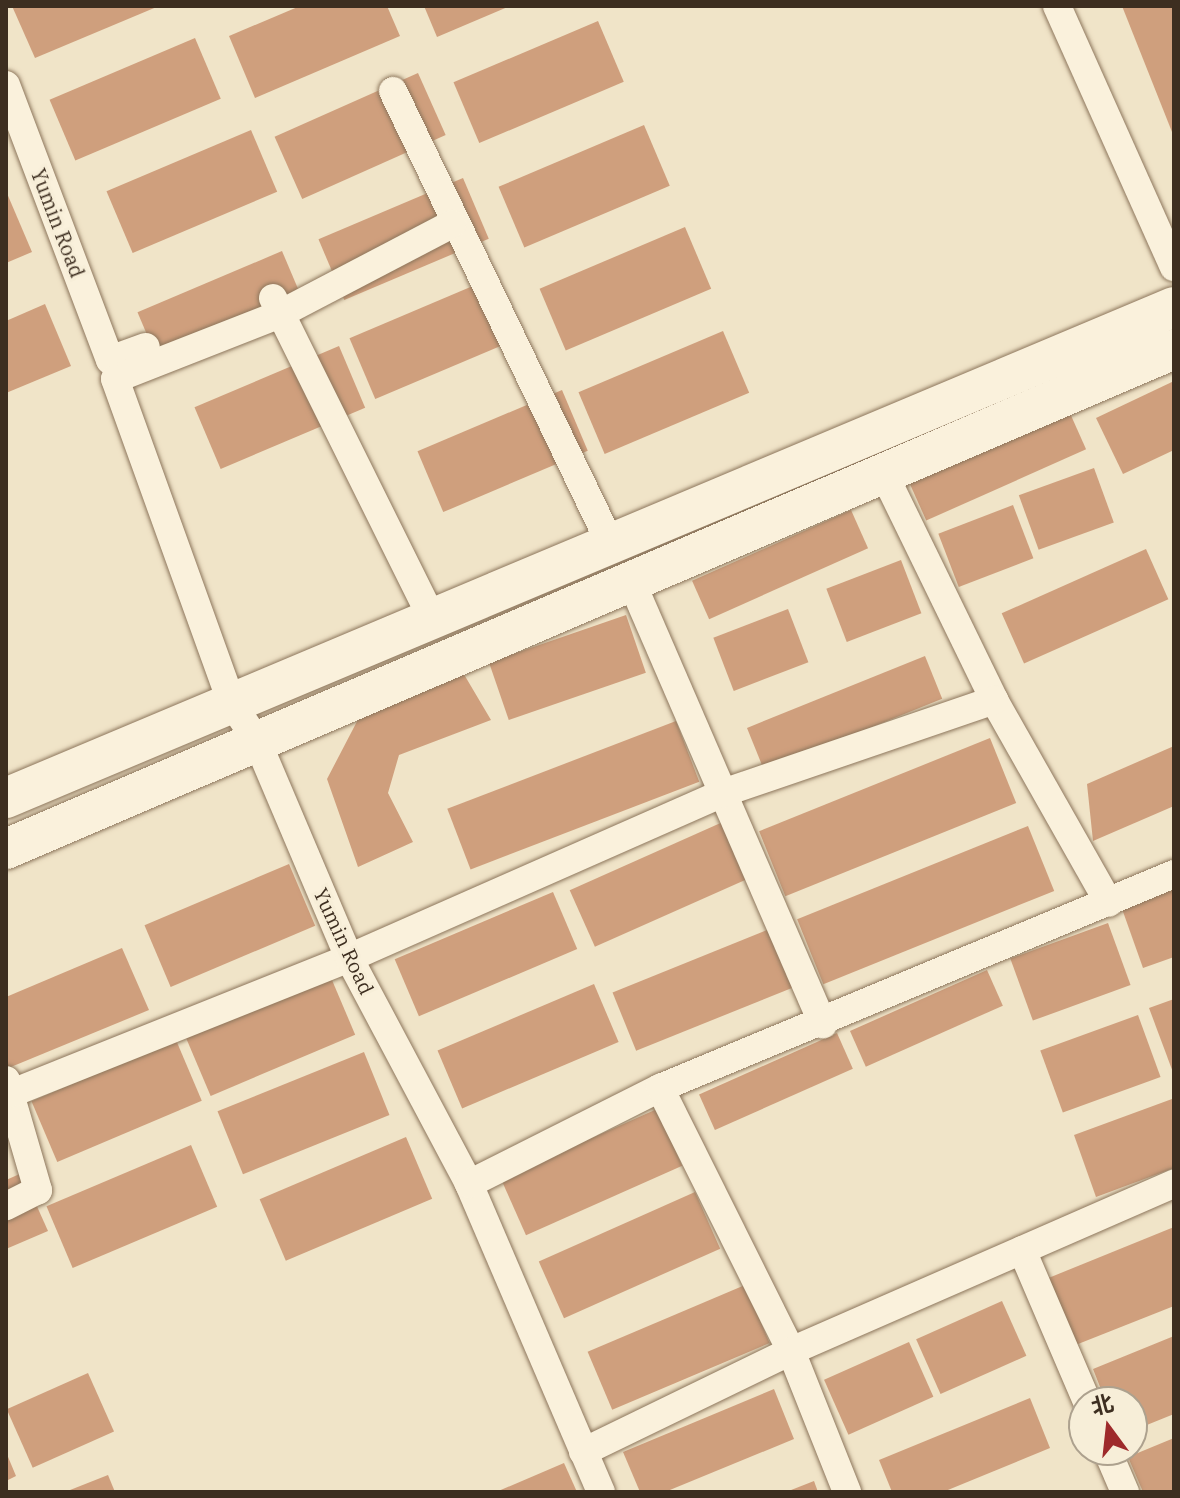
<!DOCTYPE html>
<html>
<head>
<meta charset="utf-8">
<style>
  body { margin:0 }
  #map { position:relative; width:1180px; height:1498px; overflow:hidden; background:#f0e4c8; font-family:"IBM Plex Serif","Noto Sans SC",serif }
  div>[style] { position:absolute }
  .building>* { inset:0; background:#cf9f7d; transform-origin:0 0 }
  .roads { filter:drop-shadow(0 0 2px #8d765c) drop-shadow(0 0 2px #8d765c) }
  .street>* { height:28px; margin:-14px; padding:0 14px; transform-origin:14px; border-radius:14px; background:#faf1dc }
  .secondary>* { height:40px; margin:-20px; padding:0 20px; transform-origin:20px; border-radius:20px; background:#faf1dc }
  span { translate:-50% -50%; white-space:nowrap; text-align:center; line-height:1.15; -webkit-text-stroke:6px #f7eed8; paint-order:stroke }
  .street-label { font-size:20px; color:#3d2e20 }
  .frame { position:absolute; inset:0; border:8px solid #3d2e20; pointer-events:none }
  .north { position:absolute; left:1068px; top:1386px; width:80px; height:80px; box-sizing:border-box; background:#f7eed8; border:2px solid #ada18e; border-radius:50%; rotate:345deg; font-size:22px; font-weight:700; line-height:32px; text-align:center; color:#3d2e20 }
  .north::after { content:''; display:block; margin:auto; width:28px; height:36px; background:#9e2a2b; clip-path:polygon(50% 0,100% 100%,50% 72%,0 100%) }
</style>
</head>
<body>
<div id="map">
  <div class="building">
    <i style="clip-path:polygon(12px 6px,159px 6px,35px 58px)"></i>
    <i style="clip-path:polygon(300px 6px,387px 6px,400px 36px,255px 98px,229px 36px)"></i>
    <i style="clip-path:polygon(424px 6px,510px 6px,437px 37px)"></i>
    <i style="clip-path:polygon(1122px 6px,1174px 6px,1174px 137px)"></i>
    <i style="left:598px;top:21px;width:66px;height:157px;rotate:67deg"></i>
    <i style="left:195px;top:38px;width:66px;height:158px;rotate:67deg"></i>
    <i style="left:418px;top:73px;width:68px;height:157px;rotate:66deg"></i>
    <i style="left:644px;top:125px;width:66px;height:158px;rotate:67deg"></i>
    <i style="left:251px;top:130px;width:67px;height:157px;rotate:67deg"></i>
    <i style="left:463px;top:178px;width:66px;height:157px;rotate:67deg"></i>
    <i style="clip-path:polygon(6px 191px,32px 252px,6px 263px)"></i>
    <i style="left:685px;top:227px;width:67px;height:158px;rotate:67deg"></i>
    <i style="left:282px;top:251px;width:67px;height:157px;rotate:67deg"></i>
    <i style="left:494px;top:277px;width:66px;height:157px;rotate:67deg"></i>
    <i style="clip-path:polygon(45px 304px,71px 366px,6px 393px,6px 321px)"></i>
    <i style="left:723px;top:331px;width:67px;height:157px;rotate:67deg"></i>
    <i style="left:339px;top:346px;width:67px;height:157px;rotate:67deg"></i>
    <i style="clip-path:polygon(1174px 381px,1174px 450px,1123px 474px,1096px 418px)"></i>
    <i style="left:562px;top:390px;width:66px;height:157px;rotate:67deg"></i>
    <i style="left:1069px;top:411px;width:42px;height:175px;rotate:66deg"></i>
    <i style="left:1094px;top:468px;width:58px;height:80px;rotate:70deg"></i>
    <i style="left:1013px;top:505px;width:57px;height:80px;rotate:69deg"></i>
    <i style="left:851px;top:510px;width:42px;height:174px;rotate:66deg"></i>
    <i style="left:1146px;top:549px;width:55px;height:158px;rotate:66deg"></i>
    <i style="left:901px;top:560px;width:57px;height:80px;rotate:69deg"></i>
    <i style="left:788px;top:609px;width:57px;height:80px;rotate:69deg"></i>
    <i style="left:626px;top:615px;width:61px;height:145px;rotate:71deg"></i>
    <i style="left:925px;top:656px;width:46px;height:192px;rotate:68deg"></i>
    <i style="clip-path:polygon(462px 671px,491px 720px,399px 755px,388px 793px,413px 842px,358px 867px,327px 779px,364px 708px)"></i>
    <i style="left:676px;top:721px;width:65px;height:245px;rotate:69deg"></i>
    <i style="left:990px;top:738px;width:70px;height:249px;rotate:68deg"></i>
    <i style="clip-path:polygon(1174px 746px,1174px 806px,1093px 841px,1087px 784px)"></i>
    <i style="left:725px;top:821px;width:62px;height:170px;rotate:66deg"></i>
    <i style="left:1028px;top:826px;width:70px;height:249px;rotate:68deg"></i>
    <i style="left:289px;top:864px;width:67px;height:157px;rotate:67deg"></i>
    <i style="clip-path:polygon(1174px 887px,1174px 957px,1143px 968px,1121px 906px)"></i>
    <i style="left:553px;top:892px;width:62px;height:172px;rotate:67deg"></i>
    <i style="left:1108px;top:923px;width:66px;height:104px;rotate:70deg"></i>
    <i style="left:772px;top:928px;width:63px;height:172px;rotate:68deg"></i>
    <i style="clip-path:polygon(122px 948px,149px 1010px,6px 1069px,6px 997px)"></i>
    <i style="left:987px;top:970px;width:39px;height:150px;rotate:66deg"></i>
    <i style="left:329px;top:973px;width:67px;height:157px;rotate:67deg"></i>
    <i style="left:594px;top:984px;width:63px;height:170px;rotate:67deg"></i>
    <i style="clip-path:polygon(1174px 999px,1174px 1075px,1149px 1008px)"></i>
    <i style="left:1138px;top:1015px;width:66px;height:104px;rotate:70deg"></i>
    <i style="left:837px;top:1033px;width:39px;height:151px;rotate:66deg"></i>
    <i style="left:176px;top:1040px;width:66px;height:157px;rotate:67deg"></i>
    <i style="left:364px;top:1052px;width:68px;height:158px;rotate:68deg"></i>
    <i style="clip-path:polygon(1172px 1099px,1174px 1168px,1096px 1197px,1074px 1135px)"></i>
    <i style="left:657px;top:1109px;width:62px;height:171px;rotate:66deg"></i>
    <i style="left:406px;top:1137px;width:67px;height:159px;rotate:67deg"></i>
    <i style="left:191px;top:1145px;width:67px;height:157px;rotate:67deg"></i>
    <i style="clip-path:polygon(22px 1173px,48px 1231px,6px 1249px,6px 1180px)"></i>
    <i style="left:695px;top:1192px;width:62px;height:171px;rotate:66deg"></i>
    <i style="clip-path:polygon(1174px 1227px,1174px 1306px,1073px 1346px,1046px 1279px)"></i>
    <i style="left:745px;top:1285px;width:63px;height:171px;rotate:67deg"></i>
    <i style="left:1002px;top:1301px;width:60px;height:94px;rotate:66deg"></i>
    <i style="clip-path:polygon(1174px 1336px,1174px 1414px,1132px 1431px,1132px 1402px,1106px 1402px,1093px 1369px)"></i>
    <i style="left:909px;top:1342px;width:60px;height:93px;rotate:66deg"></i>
    <i style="left:88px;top:1373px;width:64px;height:89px;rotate:66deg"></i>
    <i style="clip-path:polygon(774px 1389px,794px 1439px,665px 1492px,640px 1492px,623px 1452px)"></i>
    <i style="clip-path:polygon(1030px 1398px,1050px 1448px,943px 1492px,892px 1492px,879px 1460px)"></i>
    <i style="clip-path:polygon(1174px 1438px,1174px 1492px,1143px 1492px,1128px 1457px)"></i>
    <i style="clip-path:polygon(6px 1452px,16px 1476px,6px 1481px)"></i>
    <i style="clip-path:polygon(564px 1463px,577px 1492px,496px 1492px)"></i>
    <i style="clip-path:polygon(108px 1475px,115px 1492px,65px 1492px)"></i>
    <i style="clip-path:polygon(814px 1481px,818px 1492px,786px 1492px)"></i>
  </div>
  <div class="roads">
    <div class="street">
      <i style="left:1057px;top:6px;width:286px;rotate:65.9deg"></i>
      <i style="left:6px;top:85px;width:294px;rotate:69.3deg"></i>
      <i style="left:110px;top:360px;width:38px;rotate:-20deg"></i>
      <i style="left:393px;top:91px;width:506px;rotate:64.35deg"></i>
      <i style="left:452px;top:224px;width:196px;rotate:152.4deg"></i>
      <i style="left:278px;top:315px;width:175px;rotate:158.6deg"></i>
      <i style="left:115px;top:379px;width:343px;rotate:70.2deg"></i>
      <i style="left:231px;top:702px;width:47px;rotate:56.3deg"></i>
      <i style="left:257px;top:741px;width:236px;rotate:67deg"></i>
      <i style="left:349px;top:958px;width:256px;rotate:62deg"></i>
      <i style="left:469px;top:1184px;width:335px;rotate:66.8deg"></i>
      <i style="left:273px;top:298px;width:360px;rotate:63.6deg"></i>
      <i style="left:884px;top:474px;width:251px;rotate:64deg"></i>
      <i style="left:994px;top:700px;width:233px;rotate:60.5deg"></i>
      <i style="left:632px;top:583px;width:481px;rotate:66.6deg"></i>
      <i style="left:6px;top:1080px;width:115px;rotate:73.8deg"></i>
      <i style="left:38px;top:1190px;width:36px;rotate:153deg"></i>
      <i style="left:660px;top:1088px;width:294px;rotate:63.5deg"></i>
      <i style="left:791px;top:1351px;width:152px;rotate:68.3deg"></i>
      <i style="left:12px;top:1093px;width:363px;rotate:-21.8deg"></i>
      <i style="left:349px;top:958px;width:406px;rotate:-23.8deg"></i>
      <i style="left:720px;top:794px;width:290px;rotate:-18.9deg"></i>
      <i style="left:469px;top:1184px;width:214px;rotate:-26.7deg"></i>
      <i style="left:660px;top:1088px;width:557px;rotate:-22.6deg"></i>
      <i style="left:1022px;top:1250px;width:165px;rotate:66.8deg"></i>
      <i style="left:1107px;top:1450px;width:46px;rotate:66.8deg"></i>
      <i style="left:583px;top:1452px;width:231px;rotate:-25.9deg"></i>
      <i style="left:791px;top:1351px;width:418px;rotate:-23.6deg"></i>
    </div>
    <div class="secondary">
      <i style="left:6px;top:798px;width:1267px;rotate:-22.8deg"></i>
      <i style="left:6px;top:849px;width:1271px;rotate:-23.17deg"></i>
    </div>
  </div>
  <div class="street-label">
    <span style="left:58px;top:223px;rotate:69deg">Yumin Road</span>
    <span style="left:344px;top:941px;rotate:65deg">Yumin Road</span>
  </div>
  <div class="frame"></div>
  <div class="north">北</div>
</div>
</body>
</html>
